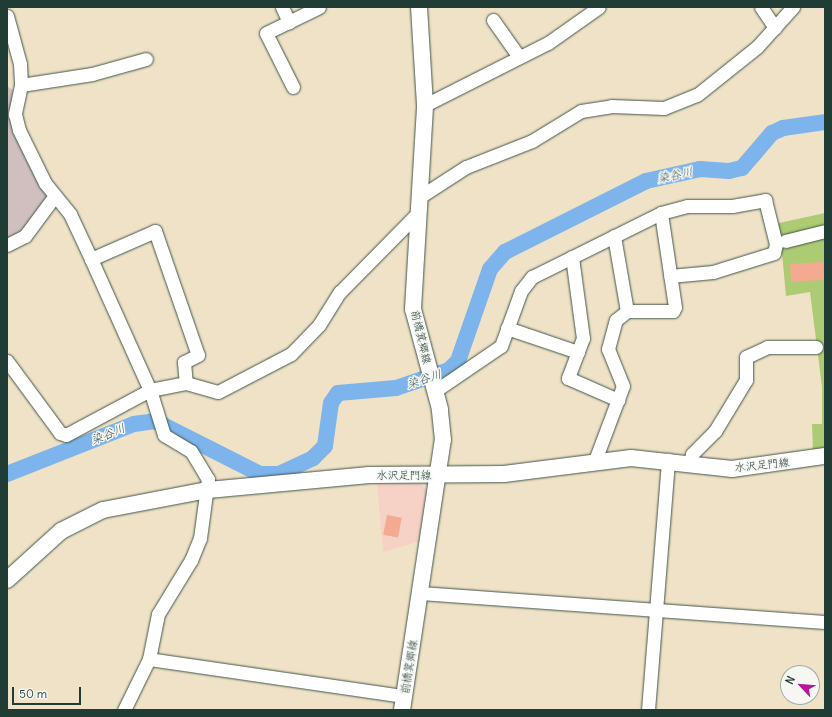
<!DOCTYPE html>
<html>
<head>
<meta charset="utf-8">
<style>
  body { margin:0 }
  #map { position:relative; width:832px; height:717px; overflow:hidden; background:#f0e2c6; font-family:Delius,"Klee One",sans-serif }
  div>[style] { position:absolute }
  .built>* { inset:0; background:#f6d1c5 }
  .industrial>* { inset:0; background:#d1bfbf }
  .green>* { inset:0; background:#adcb72 }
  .river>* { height:16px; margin:-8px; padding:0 8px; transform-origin:8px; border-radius:8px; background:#7cb4eb }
  .building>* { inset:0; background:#f3aa91; transform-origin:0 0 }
  .roads { filter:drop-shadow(0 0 1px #3e564a) drop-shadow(0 0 1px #3e564a) }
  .minor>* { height:13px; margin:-6.5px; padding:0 6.5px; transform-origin:6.5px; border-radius:6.5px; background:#fff }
  .major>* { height:16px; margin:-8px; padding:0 8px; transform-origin:8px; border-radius:8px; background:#fff }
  span { translate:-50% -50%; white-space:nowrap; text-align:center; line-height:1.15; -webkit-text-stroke:3px #f6f6f2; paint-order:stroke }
  .street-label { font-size:11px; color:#1f3d34 }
  .water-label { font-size:12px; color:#365b62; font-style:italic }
  .frame { position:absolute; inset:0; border:8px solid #1f3d34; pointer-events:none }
  .north { position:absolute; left:780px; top:665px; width:40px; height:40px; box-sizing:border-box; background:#f6f6f2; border:1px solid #a0aca6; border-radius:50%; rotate:296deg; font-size:11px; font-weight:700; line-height:16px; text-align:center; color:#1f3d34 }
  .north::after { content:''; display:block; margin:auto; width:14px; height:18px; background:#b5179e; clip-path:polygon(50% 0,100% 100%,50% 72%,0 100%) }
  .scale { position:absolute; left:12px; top:687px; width:69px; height:18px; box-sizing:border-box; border:2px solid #1f3d34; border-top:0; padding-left:5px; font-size:12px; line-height:14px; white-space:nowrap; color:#1f3d34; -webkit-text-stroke:3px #f6f6f2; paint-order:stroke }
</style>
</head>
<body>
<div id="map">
  <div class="built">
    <i style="clip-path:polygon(419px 481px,429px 494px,425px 540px,383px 552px,377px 482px)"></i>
  </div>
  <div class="industrial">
    <i style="clip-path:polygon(7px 86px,14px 91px,11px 107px,48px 196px,25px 233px,7px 240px)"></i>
  </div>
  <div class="green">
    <i style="clip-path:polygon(825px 213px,825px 450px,813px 452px,812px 424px,822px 424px,822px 387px,810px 292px,786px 296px,782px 253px,775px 229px,779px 223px)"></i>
  </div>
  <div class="river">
    <i style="left:7px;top:474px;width:136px;rotate:-21.5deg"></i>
    <i style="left:134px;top:424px;width:21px;rotate:-8deg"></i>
    <i style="left:155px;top:421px;width:118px;rotate:26.8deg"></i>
    <i style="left:260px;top:474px;width:19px"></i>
    <i style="left:279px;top:474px;width:38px;rotate:-25deg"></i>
    <i style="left:313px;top:458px;width:17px;rotate:-45deg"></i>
    <i style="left:325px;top:446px;width:43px;rotate:-82.1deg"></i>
    <i style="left:331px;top:403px;width:12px;rotate:-55deg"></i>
    <i style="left:338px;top:393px;width:58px;rotate:-4.9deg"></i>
    <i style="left:396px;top:388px;width:56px;rotate:-18.8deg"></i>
    <i style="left:449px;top:370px;width:13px;rotate:-45deg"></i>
    <i style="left:458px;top:361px;width:97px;rotate:-70.8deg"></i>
    <i style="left:490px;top:269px;width:23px;rotate:-49deg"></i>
    <i style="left:505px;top:252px;width:158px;rotate:-26.7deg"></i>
    <i style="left:646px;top:181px;width:55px;rotate:-12.5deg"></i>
    <i style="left:700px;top:169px;width:29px;rotate:4deg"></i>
    <i style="left:729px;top:171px;width:13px;rotate:-13deg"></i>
    <i style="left:742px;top:168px;width:46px;rotate:-49.4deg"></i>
    <i style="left:772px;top:133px;width:12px;rotate:-24deg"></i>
    <i style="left:783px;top:128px;width:42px;rotate:-8.1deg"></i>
  </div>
  <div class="building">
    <i style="left:823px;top:262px;width:18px;height:33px;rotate:87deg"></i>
    <i style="left:387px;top:515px;width:15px;height:20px;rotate:11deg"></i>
  </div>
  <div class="roads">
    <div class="minor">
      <i style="left:282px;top:7px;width:17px;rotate:65deg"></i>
      <i style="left:761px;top:7px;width:25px;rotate:56deg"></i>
      <i style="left:7px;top:16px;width:50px;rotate:74.8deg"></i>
      <i style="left:20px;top:64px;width:21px;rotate:87deg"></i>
      <i style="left:21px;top:85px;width:30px;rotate:102deg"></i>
      <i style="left:15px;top:114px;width:16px;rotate:76deg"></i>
      <i style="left:19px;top:130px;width:59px;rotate:63.9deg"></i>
      <i style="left:45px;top:183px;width:40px;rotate:51deg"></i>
      <i style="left:70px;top:214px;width:50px;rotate:65deg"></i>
      <i style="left:91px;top:259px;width:144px;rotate:65.8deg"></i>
      <i style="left:150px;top:390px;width:47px;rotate:72.7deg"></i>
      <i style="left:164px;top:435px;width:31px;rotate:31deg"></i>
      <i style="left:191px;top:451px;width:33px;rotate:59deg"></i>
      <i style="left:208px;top:479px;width:60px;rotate:97.7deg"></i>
      <i style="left:200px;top:538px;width:24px;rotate:112deg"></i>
      <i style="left:191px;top:560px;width:63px;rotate:121.4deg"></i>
      <i style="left:158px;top:614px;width:46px;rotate:101.3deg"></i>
      <i style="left:149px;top:659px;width:57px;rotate:116.1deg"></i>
      <i style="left:493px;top:20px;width:45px;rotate:54.9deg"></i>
      <i style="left:21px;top:85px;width:72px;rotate:-8.8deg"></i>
      <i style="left:92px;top:74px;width:56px;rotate:-15.5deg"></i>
      <i style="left:293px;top:87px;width:60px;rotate:-116.6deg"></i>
      <i style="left:266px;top:33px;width:59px;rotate:-26.1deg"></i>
      <i style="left:425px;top:105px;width:138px;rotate:-26.8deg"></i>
      <i style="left:548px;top:43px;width:62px;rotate:-35.2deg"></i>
      <i style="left:418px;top:198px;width:57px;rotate:-32.9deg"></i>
      <i style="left:466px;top:167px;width:71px;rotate:-21.5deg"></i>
      <i style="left:532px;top:141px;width:57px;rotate:-31.5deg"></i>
      <i style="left:581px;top:111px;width:30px;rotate:-9deg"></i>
      <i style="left:611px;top:106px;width:53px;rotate:2.2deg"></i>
      <i style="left:664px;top:108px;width:35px;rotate:-22deg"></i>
      <i style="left:697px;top:95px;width:77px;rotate:-38.7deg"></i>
      <i style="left:757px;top:47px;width:54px;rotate:-48deg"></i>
      <i style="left:614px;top:236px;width:76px;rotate:80.2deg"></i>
      <i style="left:785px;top:241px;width:41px;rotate:-14deg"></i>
      <i style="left:7px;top:245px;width:20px;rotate:-27deg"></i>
      <i style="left:25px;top:236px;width:49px;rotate:-53.4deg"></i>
      <i style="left:572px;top:257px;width:82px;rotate:82.3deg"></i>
      <i style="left:583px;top:338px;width:43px;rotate:110.6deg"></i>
      <i style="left:568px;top:378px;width:55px;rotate:23.7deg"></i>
      <i style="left:91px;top:259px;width:70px;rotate:-23.6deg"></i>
      <i style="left:155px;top:231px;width:131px;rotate:70.9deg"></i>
      <i style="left:198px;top:355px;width:16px;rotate:153deg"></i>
      <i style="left:184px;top:362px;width:21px;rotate:85deg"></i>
      <i style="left:507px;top:328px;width:75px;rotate:18.7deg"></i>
      <i style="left:7px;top:361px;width:89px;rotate:53.6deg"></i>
      <i style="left:60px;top:433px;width:6px;rotate:18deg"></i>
      <i style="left:66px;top:435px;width:95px;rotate:-28.2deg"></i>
      <i style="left:150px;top:390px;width:37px;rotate:-11deg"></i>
      <i style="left:186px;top:383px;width:33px;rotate:16deg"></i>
      <i style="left:218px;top:392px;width:82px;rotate:-27.5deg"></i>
      <i style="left:291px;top:354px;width:40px;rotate:-46deg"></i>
      <i style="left:319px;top:325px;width:39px;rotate:-58deg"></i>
      <i style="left:340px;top:292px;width:110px;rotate:-45.4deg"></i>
      <i style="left:435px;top:391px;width:80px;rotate:-34.3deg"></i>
      <i style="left:501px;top:346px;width:59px;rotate:-70deg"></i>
      <i style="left:521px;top:291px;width:18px;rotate:-52deg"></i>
      <i style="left:532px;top:277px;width:144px;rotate:-26.4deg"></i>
      <i style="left:661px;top:213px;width:27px;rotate:-15deg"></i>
      <i style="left:687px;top:206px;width:45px"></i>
      <i style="left:732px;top:206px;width:34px;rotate:-10deg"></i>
      <i style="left:765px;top:200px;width:45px;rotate:76deg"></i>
      <i style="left:776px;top:244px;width:9px;rotate:103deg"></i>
      <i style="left:774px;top:253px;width:64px;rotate:162.7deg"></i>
      <i style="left:713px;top:272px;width:43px;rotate:174.7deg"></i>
      <i style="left:594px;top:463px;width:82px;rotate:-69.4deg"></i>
      <i style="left:623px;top:386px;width:40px;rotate:-112deg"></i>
      <i style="left:608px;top:349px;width:30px;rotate:-75deg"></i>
      <i style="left:616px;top:320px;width:14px;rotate:-39deg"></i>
      <i style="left:627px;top:311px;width:46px"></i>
      <i style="left:673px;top:311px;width:4px;rotate:-63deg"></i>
      <i style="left:675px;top:307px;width:95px;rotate:-98.5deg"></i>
      <i style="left:690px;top:463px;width:9px;rotate:-77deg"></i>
      <i style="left:692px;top:454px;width:33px;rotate:-45deg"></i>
      <i style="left:715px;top:431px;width:60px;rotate:-58.7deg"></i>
      <i style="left:746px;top:380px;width:23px;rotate:-90deg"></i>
      <i style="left:746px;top:357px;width:23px;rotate:-25deg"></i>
      <i style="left:767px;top:347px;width:49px"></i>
      <i style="left:420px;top:593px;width:406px;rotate:4.1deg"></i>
      <i style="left:149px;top:659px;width:258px;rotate:8.3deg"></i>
      <i style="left:648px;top:710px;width:251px;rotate:-85.4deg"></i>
    </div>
    <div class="major">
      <i style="left:7px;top:580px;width:73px;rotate:-42.2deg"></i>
      <i style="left:61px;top:531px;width:47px;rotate:-26.6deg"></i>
      <i style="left:103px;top:510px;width:107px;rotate:-10.8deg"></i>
      <i style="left:208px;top:490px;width:162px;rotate:-5.3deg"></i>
      <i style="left:369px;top:475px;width:135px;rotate:-0.4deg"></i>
      <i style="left:504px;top:474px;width:128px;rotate:-7.2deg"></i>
      <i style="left:631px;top:458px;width:102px;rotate:6.2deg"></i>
      <i style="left:732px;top:469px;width:94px;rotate:-8deg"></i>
      <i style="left:402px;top:710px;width:273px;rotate:-81.4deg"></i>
      <i style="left:443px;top:440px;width:31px;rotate:-96deg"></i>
      <i style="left:440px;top:409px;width:104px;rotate:-105.1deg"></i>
      <i style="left:413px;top:309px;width:204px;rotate:-86.6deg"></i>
      <i style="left:425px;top:105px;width:98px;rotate:-93.5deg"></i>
    </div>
  </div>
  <div class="street-label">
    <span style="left:421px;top:337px;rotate:77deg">前橋箕郷線</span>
    <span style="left:762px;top:465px;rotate:-6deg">水沢足門線</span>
    <span style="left:404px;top:475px">水沢足門線</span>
    <span style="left:409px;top:667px;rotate:-81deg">前橋箕郷線</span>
  </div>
  <div class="water-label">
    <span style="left:675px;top:175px;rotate:-12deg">染谷川</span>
    <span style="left:424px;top:379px;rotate:-18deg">染谷川</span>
    <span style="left:108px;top:434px;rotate:-22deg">染谷川</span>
  </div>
  <div class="frame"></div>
  <div class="north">N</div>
  <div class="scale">50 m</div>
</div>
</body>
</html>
